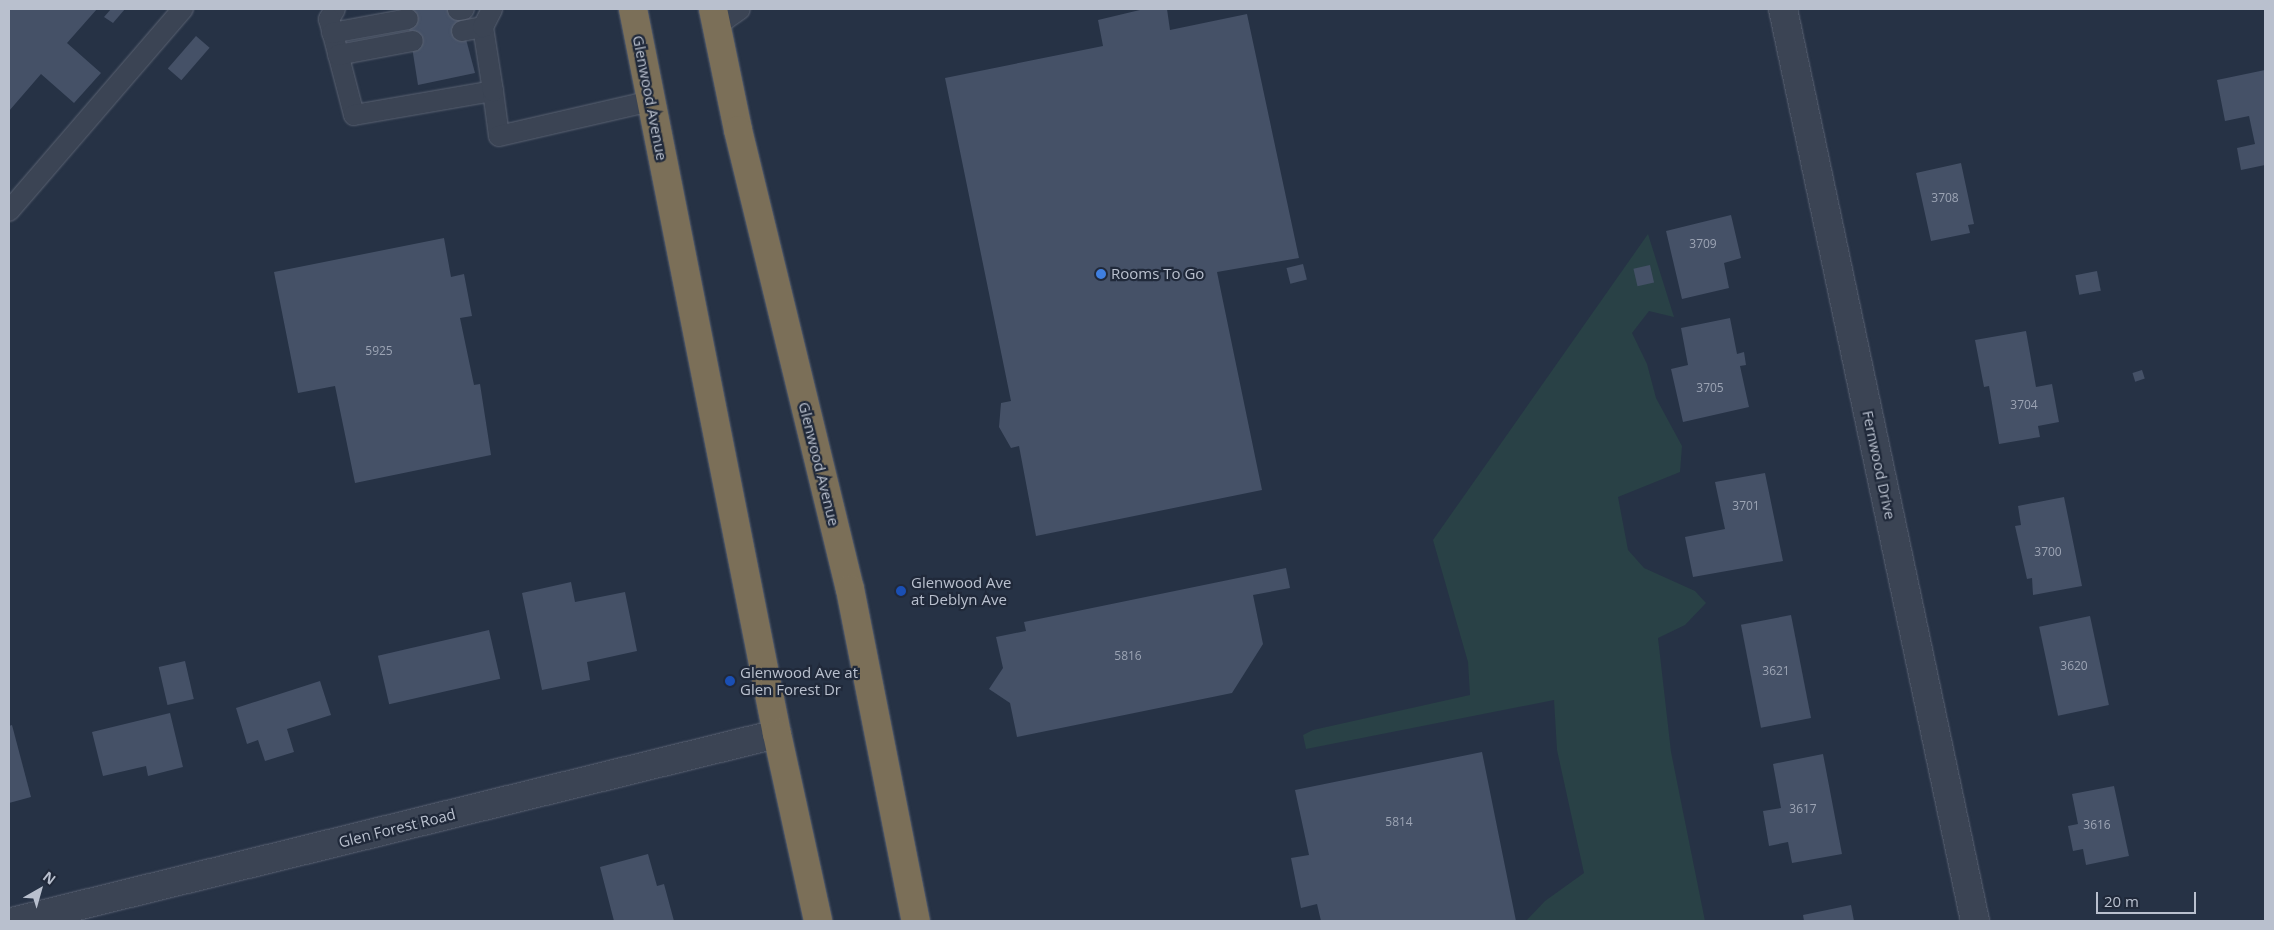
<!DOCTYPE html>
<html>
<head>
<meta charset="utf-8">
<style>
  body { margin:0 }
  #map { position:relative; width:2274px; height:930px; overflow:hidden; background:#263245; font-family:"Open Sans",sans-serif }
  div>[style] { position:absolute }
  .green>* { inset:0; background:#294146 }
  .building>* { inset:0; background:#455167; transform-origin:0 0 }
  .roads { filter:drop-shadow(0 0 1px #5a6272) drop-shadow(0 0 1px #5a6272) }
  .lane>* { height:20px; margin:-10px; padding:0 10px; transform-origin:10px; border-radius:10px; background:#3b4454 }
  .street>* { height:28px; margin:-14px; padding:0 14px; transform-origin:14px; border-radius:14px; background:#3b4454 }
  .highway>* { height:28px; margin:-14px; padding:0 14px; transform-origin:14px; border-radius:14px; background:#7b6f58 }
  .dots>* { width:14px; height:14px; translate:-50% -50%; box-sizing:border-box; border:2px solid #20293a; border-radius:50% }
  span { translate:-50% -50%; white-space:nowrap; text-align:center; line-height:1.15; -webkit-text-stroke:4.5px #20293a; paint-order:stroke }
  .number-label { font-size:12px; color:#9ca4b4 }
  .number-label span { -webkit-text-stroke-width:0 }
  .street-label { font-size:15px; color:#b9c0ce }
  .poi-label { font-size:15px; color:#b9c0ce }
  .left { translate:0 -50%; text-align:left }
  .frame { position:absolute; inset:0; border:10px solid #b9c0ce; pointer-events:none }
  .north { position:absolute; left:15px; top:865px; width:50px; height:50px; -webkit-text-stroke:4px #20293a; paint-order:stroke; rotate:38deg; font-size:14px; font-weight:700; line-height:20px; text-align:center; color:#b9c0ce }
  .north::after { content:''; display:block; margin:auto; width:18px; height:22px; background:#b9c0ce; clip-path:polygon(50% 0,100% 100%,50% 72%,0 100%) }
  .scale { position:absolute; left:2096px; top:892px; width:100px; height:22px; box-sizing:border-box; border:2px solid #b9c0ce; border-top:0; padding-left:6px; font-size:15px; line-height:18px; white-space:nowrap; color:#b9c0ce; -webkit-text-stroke:4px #20293a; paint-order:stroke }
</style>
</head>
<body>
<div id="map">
  <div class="green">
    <i style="clip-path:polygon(1648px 234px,1674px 317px,1649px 311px,1632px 333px,1647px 364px,1656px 398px,1682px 446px,1680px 472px,1618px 497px,1628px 550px,1644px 568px,1695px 591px,1706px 603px,1685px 625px,1658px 638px,1671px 752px,1705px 921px,1526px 921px,1545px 901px,1584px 873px,1557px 750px,1554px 700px,1306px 749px,1303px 735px,1313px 730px,1470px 695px,1468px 662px,1433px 540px)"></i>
  </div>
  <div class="building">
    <i style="clip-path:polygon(9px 9px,97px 9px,67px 43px,101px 73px,74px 103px,41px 74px,9px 111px)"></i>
    <i style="clip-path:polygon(111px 9px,125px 9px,113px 23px,104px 17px)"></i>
    <i style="clip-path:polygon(406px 9px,458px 9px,475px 73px,418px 85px)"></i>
    <i style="clip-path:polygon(1144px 9px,1167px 9px,1170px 30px,1247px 14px,1299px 258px,1217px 272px,1262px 490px,1036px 536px,1019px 446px,1011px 448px,999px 427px,1001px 403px,1011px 401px,945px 78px,1103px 46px,1098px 20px)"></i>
    <i style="left:196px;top:36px;width:18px;height:43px;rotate:41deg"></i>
    <i style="clip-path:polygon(2265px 70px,2265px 165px,2241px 170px,2237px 148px,2255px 144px,2249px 116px,2225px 121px,2217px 80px)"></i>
    <i style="clip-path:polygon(1961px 163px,1974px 224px,1968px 225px,1970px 233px,1931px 241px,1916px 173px)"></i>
    <i style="clip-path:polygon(1731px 215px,1741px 258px,1724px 263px,1729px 288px,1682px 299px,1666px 231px)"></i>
    <i style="clip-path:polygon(444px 238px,451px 277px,464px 274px,472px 316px,460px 318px,474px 385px,480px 384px,491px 455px,355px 483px,335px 386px,298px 393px,274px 272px)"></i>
    <i style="left:1303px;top:264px;width:16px;height:17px;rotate:76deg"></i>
    <i style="left:1650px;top:265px;width:18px;height:17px;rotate:77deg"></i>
    <i style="left:2097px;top:271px;width:20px;height:22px;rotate:79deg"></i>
    <i style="clip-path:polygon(1730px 318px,1737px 354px,1744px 352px,1746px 365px,1740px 366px,1749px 407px,1683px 422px,1671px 369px,1688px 365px,1681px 328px)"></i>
    <i style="clip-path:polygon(2026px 331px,2036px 387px,2052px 384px,2059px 422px,2038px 426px,2040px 437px,1999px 444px,1989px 386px,1984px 387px,1975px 340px)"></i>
    <i style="left:2142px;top:370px;width:9px;height:10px;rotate:72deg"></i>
    <i style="clip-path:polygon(1765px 473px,1783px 561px,1693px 577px,1685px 537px,1725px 529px,1715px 482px)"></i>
    <i style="clip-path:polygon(2064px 497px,2082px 586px,2033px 595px,2032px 578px,2027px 579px,2015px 526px,2021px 525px,2018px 506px)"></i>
    <i style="clip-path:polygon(1286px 568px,1290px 588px,1253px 595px,1263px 644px,1232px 693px,1017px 737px,1010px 703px,989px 689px,1003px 668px,996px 637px,1026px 631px,1024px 622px)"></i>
    <i style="clip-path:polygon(571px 582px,575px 602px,625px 592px,637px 651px,587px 662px,590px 680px,542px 690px,522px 593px)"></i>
    <i style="left:1791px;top:615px;width:105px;height:51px;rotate:79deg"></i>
    <i style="left:2090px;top:616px;width:91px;height:52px;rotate:78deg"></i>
    <i style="left:489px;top:630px;width:50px;height:114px;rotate:77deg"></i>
    <i style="left:185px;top:661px;width:39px;height:27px;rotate:77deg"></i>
    <i style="clip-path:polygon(320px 681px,331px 715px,287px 729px,294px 752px,265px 761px,258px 740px,247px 744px,236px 708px)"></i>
    <i style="clip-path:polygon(170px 713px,183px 767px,148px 776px,146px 766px,103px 776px,92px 732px)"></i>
    <i style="clip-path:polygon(12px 725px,31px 797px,9px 803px,9px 726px)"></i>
    <i style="clip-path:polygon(1482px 752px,1516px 921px,1321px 921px,1317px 904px,1301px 908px,1291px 858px,1309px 855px,1295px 790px)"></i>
    <i style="clip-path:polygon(1823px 754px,1842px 854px,1792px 863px,1788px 842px,1769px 846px,1763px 811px,1781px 808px,1773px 764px)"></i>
    <i style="clip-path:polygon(2114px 786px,2129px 856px,2086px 865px,2083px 849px,2073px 851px,2068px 826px,2078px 824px,2072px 794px)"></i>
    <i style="clip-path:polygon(648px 854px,657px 886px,664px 884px,674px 921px,614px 921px,600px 867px)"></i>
    <i style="clip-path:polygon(1851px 905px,1854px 921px,1804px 921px,1803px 915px)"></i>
  </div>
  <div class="roads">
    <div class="lane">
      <i style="left:335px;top:9px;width:12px;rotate:121deg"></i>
      <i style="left:329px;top:19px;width:99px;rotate:75.4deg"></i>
      <i style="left:354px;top:115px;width:141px;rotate:-9.8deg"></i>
      <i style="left:493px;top:91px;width:45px;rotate:82.4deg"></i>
      <i style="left:499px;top:136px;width:156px;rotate:-13deg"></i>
      <i style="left:458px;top:10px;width:6px;rotate:-9deg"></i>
      <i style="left:716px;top:26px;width:29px;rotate:-35deg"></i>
      <i style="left:483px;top:27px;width:65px;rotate:81.1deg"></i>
      <i style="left:462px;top:31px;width:21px;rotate:-11deg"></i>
      <i style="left:483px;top:27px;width:20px;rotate:-63deg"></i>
      <i style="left:332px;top:33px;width:77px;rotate:-10.4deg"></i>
      <i style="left:338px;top:55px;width:76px;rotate:-10.6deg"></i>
      <i style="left:9px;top:211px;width:267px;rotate:-49.3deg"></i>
    </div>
    <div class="street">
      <i style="left:1783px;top:9px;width:932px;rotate:78.11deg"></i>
      <i style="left:16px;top:921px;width:784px;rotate:-13.81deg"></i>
    </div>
    <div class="highway">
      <i style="left:633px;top:9px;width:739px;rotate:78.77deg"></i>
      <i style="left:777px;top:734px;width:191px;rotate:77.6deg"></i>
      <i style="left:713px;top:9px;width:124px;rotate:78.3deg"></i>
      <i style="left:738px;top:130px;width:472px;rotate:76.3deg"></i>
      <i style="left:850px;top:589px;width:338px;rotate:78.8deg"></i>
    </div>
  </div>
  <div class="dots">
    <i style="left:1101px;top:274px;background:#3f7fe0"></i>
    <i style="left:901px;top:591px;background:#1a4fb4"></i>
    <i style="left:730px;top:681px;background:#1a4fb4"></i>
  </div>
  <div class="number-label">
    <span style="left:1945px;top:198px">3708</span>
    <span style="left:1703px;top:244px">3709</span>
    <span style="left:379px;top:351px">5925</span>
    <span style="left:1710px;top:388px">3705</span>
    <span style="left:2024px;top:405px">3704</span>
    <span style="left:1746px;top:506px">3701</span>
    <span style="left:2048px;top:552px">3700</span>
    <span style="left:1128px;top:656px">5816</span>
    <span style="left:2074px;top:666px">3620</span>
    <span style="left:1776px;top:671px">3621</span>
    <span style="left:1803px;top:809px">3617</span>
    <span style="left:1399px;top:822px">5814</span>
    <span style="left:2097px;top:825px">3616</span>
  </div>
  <div class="street-label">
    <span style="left:650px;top:98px;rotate:79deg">Glenwood Avenue</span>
    <span style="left:819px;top:464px;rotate:76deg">Glenwood Avenue</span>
    <span style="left:1879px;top:465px;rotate:78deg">Fernwood Drive</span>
    <span style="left:397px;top:828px;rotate:-14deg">Glen Forest Road</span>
  </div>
  <div class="poi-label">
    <span class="left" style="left:1111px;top:274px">Rooms To Go</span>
    <span class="left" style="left:911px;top:591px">Glenwood Ave<br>at Deblyn Ave</span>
    <span class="left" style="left:740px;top:681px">Glenwood Ave at<br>Glen Forest Dr</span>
  </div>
  <div class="frame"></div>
  <div class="north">N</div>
  <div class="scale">20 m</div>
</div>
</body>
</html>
